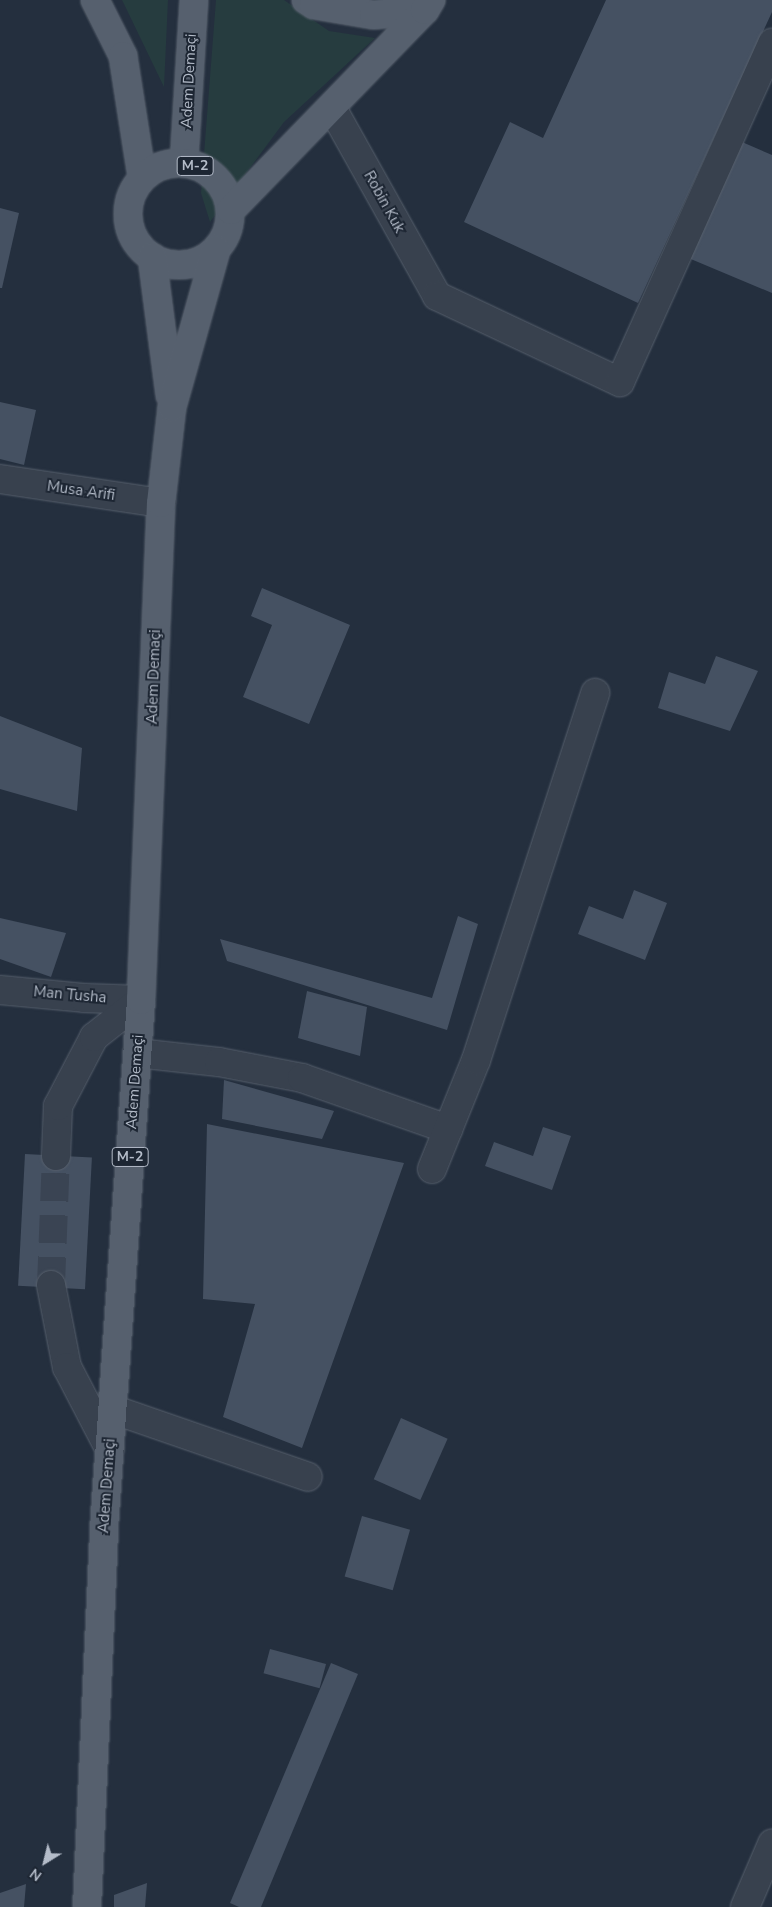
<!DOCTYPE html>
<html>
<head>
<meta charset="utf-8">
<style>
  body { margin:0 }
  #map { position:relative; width:772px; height:1907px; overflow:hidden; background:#242f3e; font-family:"Nunito Sans",sans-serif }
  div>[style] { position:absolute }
  .green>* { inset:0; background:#263c3f }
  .building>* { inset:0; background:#455162; transform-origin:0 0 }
  .minor-tunnel>* { height:28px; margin-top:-14px; transform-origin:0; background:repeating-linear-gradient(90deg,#3a4453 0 28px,transparent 0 42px) }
  .roads { filter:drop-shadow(0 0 1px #565f6c) drop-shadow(0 0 1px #565f6c) }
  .minor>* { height:28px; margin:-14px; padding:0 14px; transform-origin:14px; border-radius:14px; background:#38414e }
  .major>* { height:28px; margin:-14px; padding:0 14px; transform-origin:14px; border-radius:14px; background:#56606e }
  .major>.ring { margin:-14px; padding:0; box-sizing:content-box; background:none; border:28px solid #56606e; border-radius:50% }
  span { translate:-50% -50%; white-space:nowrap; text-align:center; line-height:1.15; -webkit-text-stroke:4px #1d2633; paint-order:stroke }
  .shield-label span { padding:1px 4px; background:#1d2633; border:1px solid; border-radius:4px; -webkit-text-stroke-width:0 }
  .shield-label { font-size:14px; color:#b4bcc9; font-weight:700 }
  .street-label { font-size:15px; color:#b4bcc9 }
  .north { position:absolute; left:20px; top:1837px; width:50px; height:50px; -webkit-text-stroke:4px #1d2633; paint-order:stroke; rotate:216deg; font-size:14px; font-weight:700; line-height:20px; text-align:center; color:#b4bcc9 }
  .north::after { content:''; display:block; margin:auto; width:18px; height:22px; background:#b4bcc9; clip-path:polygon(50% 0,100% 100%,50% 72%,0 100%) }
</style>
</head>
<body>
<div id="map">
  <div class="green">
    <i style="clip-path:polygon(122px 0,168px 0,164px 87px,124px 4px)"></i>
    <i style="clip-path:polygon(216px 0,284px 0,329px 31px,375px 38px,284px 122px,210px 222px,201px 193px)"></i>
  </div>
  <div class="building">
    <i style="clip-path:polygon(606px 0,772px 0,772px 12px,638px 303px,464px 222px,510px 122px,543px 138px)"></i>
    <i style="clip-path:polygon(735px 139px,772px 155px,772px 293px,686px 257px)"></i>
    <i style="clip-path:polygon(0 208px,19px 213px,2px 288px,0 288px)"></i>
    <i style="clip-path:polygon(0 402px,36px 410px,24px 465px,0 459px)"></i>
    <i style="clip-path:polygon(262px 588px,350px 625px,309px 724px,243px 697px,272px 625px,251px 616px)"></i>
    <i style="clip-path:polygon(716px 656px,758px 671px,730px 731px,658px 708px,669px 672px,705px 684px)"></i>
    <i style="clip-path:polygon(0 716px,82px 748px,77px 811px,0 789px)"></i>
    <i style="clip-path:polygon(634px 890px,667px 903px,645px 960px,578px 934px,589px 906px,623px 919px)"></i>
    <i style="clip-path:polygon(458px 916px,478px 924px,447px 1030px,227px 961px,220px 939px,432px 998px)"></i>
    <i style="clip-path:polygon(0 918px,66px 933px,51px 977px,0 959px)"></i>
    <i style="clip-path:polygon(307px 991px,367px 1007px,360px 1056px,298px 1038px)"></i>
    <i style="clip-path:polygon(224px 1080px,334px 1111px,322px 1139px,222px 1119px)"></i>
    <i style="clip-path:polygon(207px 1124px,404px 1163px,302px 1448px,223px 1417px,255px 1304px,203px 1299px)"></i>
    <i style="clip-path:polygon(543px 1127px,571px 1136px,552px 1190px,485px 1166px,494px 1142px,533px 1156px)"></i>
    <i style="left:25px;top:1154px;width:67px;height:132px;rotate:3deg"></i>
    <i style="left:401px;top:1418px;width:51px;height:67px;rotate:24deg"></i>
    <i style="left:362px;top:1516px;width:50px;height:63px;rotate:16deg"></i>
    <i style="left:270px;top:1649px;width:58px;height:25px;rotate:15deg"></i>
    <i style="clip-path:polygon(331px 1663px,358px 1674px,261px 1907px,239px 1907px,230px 1903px)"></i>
    <i style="clip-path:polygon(147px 1883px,145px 1907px,114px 1907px,114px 1895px)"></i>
    <i style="clip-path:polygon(26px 1884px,24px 1907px,0 1907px,0 1893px)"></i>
  </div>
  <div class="minor-tunnel">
    <i style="left:51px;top:1285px;width:129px;rotate:-87.8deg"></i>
  </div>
  <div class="roads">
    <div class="minor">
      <i style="left:332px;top:108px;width:215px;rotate:60.8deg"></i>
      <i style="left:437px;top:296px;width:202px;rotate:25.2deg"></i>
      <i style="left:620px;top:382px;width:372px;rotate:-65.8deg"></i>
      <i style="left:0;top:479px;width:163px;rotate:8.5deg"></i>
      <i style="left:0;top:990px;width:84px;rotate:5.4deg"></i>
      <i style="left:84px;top:998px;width:57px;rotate:2deg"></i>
      <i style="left:137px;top:1053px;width:82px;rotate:6.3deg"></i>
      <i style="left:219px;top:1062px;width:85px;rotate:10.9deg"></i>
      <i style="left:302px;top:1078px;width:155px;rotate:19.3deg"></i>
      <i style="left:56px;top:1156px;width:50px;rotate:-87.7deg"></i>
      <i style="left:58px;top:1106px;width:78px;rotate:-62.4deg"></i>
      <i style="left:94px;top:1037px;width:60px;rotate:-38.2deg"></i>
      <i style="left:432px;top:1169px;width:118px;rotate:-68deg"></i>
      <i style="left:476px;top:1060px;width:386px;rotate:-72deg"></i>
      <i style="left:51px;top:1285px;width:84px;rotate:79deg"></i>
      <i style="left:67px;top:1367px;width:93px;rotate:62.6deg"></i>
      <i style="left:112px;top:1409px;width:207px;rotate:19.1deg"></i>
      <i style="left:745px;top:1907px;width:69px;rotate:-66.8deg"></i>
    </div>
    <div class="major">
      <i style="left:95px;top:0;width:63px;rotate:63.4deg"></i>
      <i style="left:123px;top:56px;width:123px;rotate:81.1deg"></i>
      <i style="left:306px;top:0;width:9px;rotate:32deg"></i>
      <i style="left:314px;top:5px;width:61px;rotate:9.5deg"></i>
      <i style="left:374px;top:15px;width:51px;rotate:-5.6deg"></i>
      <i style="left:184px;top:162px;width:162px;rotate:-86.5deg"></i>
      <i class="ring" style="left:128px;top:163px;width:74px;height:74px"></i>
      <i style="left:231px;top:210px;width:279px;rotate:-45.9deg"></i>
      <i style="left:425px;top:10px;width:12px;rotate:-59deg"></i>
      <i style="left:152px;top:257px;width:139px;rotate:82.6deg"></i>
      <i style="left:87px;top:1907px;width:393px;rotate:-87.4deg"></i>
      <i style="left:105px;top:1514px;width:515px;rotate:-85.99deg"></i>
      <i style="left:141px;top:1000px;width:497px;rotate:-87.7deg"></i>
      <i style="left:161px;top:503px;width:97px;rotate:-83.5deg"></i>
      <i style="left:172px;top:407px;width:163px;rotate:-74.3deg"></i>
    </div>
  </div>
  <div class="shield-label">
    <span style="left:195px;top:166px">M-2</span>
    <span style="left:130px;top:1157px">M-2</span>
  </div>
  <div class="street-label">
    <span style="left:189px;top:81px;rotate:-87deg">Adem Demaçi</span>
    <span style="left:384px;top:202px;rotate:61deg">Robin Kuk</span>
    <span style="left:81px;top:491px;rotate:8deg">Musa Arifi</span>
    <span style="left:154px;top:677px;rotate:-88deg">Adem Demaçi</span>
    <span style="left:70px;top:995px;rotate:5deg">Man Tusha</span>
    <span style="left:135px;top:1082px;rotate:-86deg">Adem Demaçi</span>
    <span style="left:107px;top:1486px;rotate:-86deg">Adem Demaçi</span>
  </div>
  <div class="north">N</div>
</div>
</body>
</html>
